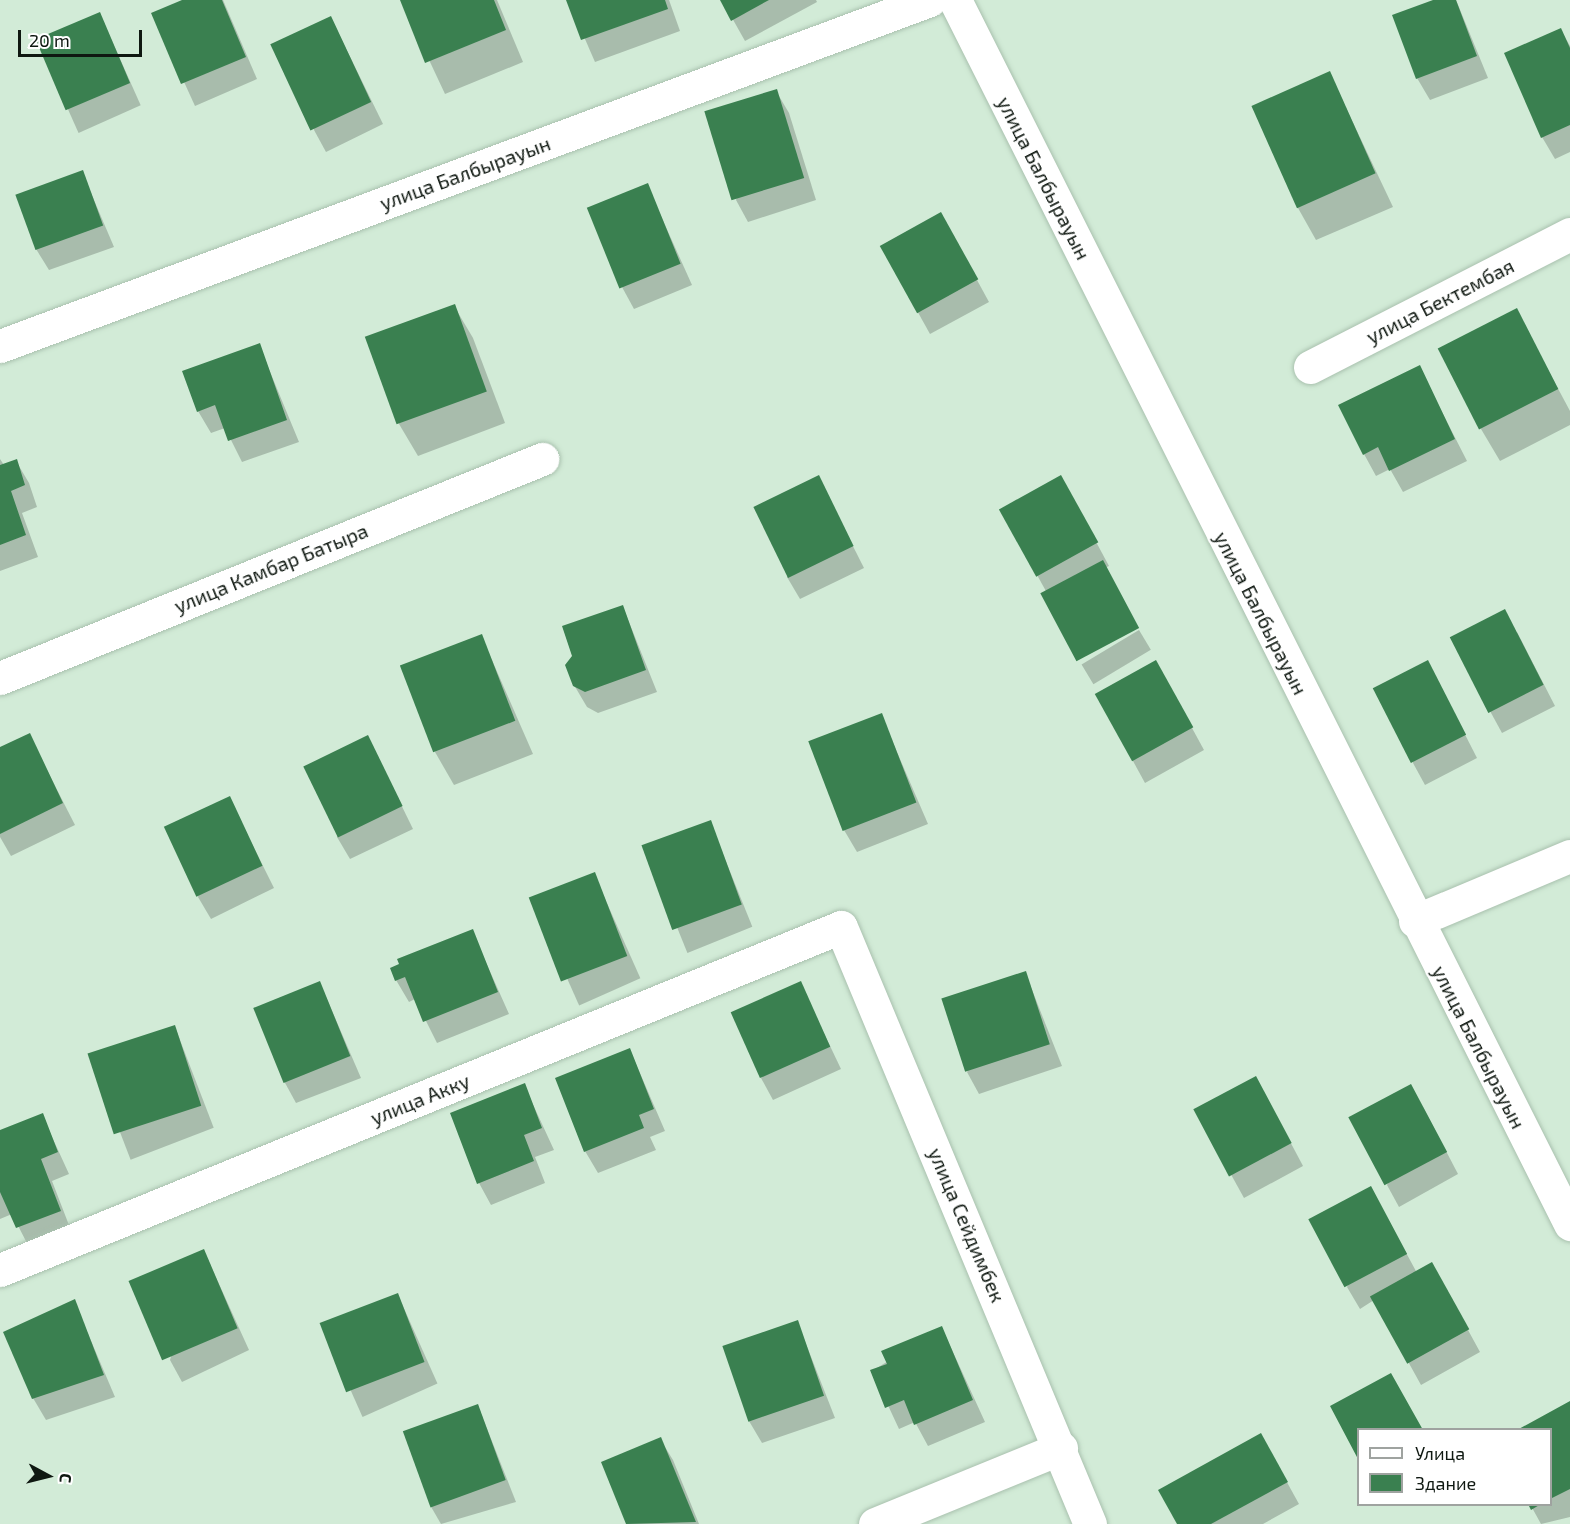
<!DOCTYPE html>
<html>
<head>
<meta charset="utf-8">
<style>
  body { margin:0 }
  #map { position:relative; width:1570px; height:1524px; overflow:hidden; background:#d2ebd7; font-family:"Exo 2",sans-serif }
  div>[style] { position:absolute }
  .shadow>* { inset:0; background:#0003; transform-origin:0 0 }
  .building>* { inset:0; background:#3a8050; transform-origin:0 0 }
  .roads { filter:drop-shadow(0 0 2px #a9c1ae) drop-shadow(0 0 2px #a9c1ae) }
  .minor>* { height:33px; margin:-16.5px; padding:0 16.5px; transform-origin:16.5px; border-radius:16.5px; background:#fff }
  span { translate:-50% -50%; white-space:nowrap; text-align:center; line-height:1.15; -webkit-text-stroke:4.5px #fff; paint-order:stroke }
  .street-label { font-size:20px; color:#0f1811 }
  .legend { position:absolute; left:1357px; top:1428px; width:195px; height:78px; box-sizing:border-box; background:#fff; border:2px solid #9fa3a0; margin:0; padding:8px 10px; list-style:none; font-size:18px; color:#0f1811 }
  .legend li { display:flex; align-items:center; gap:12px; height:30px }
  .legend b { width:30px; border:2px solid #9fa3a0 }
  .north { position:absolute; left:18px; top:1446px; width:60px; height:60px; -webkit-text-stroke:4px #fff; paint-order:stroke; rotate:97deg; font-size:16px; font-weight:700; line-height:24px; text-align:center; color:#0f1811 }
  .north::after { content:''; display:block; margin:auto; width:21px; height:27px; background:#0f1811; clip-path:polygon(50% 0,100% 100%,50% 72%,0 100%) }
  .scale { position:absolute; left:18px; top:30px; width:124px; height:27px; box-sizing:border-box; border:3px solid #0f1811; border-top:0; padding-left:8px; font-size:18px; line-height:21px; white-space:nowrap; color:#0f1811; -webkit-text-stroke:4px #fff; paint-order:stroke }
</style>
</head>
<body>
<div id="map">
  <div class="shadow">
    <i style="clip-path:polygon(185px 0,223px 0,257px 79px,195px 106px,153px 14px)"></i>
    <i style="clip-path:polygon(401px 0,497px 0,523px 62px,445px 94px)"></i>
    <i style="clip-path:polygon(568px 0,669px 0,680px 31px,595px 62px)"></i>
    <i style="clip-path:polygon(722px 0,816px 0,817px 2px,745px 41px)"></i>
    <i style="clip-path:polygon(1438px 0,1456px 0,1488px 78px,1430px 100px,1417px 78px)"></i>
    <i style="left:100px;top:14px;width:100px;height:68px;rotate:66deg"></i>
    <i style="clip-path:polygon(331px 18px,383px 124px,326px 152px,314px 130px)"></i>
    <i style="clip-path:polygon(1561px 30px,1570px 46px,1570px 152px,1555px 159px,1542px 137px)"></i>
    <i style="clip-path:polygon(1329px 72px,1393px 207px,1316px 240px,1298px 208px)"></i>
    <i style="clip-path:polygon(776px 91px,789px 113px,816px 200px,748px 222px,736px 200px)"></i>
    <i style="clip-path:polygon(82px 172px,114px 247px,49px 270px,36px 249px)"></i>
    <i style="clip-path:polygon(647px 185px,692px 285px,634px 309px,622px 287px)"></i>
    <i style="clip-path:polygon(953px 236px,989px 302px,930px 334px,881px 246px)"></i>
    <i style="clip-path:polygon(454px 306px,473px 338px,505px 423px,418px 456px,399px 424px,367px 339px)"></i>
    <i style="clip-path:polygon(1516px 310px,1570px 411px,1570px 425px,1500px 461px,1481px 429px)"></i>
    <i style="clip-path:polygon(259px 345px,299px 442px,242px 462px,225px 428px,211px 433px,198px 411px)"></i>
    <i style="clip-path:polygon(1419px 367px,1467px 461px,1403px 492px,1390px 469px,1376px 476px,1364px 454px)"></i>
    <i style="clip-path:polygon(0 459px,4px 465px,16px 461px,29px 483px,37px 507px,22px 513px,38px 557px,0 571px)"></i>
    <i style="clip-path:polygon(818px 477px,864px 568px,800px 599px,787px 577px)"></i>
    <i style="clip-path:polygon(1073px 499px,1109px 566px,1047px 593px,1001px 510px)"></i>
    <i style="clip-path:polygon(623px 607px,657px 692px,598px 713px,587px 707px,574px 685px)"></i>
    <i style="left:1139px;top:630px;width:23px;height:67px;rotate:59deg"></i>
    <i style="clip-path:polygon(1517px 632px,1555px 706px,1502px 733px,1490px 711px)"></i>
    <i style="clip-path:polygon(481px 635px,533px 754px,454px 785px,435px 752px)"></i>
    <i style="clip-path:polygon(1428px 662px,1477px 758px,1425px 785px,1413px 763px)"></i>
    <i style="clip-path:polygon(1168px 684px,1204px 750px,1145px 783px,1097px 695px)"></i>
    <i style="clip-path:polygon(881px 715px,928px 824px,857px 852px,844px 830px)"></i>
    <i style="clip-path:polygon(29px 735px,75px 825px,11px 856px,0 837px,0 748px)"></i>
    <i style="clip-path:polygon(368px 737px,413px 829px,350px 859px,337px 837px)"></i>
    <i style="clip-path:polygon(229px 798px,274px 888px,211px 919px,198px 897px)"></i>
    <i style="left:710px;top:822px;width:113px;height:70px;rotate:68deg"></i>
    <i style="left:594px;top:874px;width:114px;height:67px;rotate:66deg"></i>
    <i style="clip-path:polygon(472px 931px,509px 1014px,437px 1043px,415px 999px,409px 1002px,396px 980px)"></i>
    <i style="clip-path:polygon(1025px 972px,1062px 1066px,979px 1094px,967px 1072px)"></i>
    <i style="clip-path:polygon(320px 983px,361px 1078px,296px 1103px,284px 1081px)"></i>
    <i style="clip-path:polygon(800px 983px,841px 1069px,773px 1100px,761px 1078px)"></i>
    <i style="left:175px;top:1027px;width:108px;height:89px;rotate:69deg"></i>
    <i style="clip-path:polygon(630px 1050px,665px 1131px,650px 1137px,656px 1150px,598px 1173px,585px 1151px)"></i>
    <i style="clip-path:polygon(524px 1085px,554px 1150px,535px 1157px,545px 1183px,491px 1205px,479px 1183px)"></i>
    <i style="clip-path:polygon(1268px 1100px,1303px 1166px,1244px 1198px,1196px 1111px)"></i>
    <i style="clip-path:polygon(1423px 1107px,1458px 1174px,1399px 1207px,1387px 1185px)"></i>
    <i style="clip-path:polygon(42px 1115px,69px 1174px,52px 1181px,72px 1233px,30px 1249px,12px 1214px,0 1219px,0 1131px)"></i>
    <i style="clip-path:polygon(1383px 1210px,1417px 1273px,1444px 1286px,1480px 1352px,1421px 1385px,1374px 1300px,1360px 1309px,1347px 1287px)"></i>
    <i style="clip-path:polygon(204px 1251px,249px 1350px,182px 1382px,170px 1360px)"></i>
    <i style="left:398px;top:1295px;width:97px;height:82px;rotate:66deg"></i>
    <i style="clip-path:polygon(74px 1301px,115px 1397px,46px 1420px,33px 1398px)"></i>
    <i style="clip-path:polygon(797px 1321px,835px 1418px,762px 1443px,749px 1421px)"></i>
    <i style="clip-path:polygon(942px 1328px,985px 1422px,928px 1446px,915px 1422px,899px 1429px,872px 1371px)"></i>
    <i style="clip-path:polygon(1570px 1402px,1570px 1517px,1541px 1524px,1530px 1504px,1550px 1504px,1550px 1430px)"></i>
    <i style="clip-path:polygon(478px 1406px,516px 1502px,441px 1524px,430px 1505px)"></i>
    <i style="clip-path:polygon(660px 1439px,673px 1460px,699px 1524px,628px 1524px,602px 1463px)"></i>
    <i style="clip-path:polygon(1273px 1457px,1299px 1504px,1263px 1524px,1179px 1524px)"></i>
  </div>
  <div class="building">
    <i style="clip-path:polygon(182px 0,222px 0,246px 57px,181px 84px,151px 13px)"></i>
    <i style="clip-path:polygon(400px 0,494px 0,506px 30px,425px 63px)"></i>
    <i style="clip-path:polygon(566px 0,665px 0,668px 9px,581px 40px)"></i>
    <i style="clip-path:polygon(720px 0,769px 0,731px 21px)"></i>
    <i style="clip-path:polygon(1433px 0,1456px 0,1477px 56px,1416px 79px,1392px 15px)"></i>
    <i style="left:100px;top:12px;width:77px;height:70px;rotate:67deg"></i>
    <i style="left:331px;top:16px;width:95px;height:67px;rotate:65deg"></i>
    <i style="clip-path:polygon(1561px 28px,1570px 48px,1570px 125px,1541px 138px,1504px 53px)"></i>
    <i style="left:1330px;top:71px;width:112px;height:86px;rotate:66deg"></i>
    <i style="left:777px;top:89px;width:93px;height:76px;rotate:73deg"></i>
    <i style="left:83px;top:170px;width:59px;height:72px;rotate:70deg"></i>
    <i style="left:648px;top:183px;width:87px;height:66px;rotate:68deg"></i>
    <i style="left:941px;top:212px;width:77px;height:70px;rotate:61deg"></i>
    <i style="left:455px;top:304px;width:93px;height:96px;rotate:70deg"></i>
    <i style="left:1517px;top:308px;width:91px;height:89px;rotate:63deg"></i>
    <i style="clip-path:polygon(260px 343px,287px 420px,228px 441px,215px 405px,197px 412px,182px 371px)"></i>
    <i style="clip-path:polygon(1420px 365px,1455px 439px,1389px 471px,1378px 447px,1363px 455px,1338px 405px)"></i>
    <i style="clip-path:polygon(17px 459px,25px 485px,11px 491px,26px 535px,0 545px,0 465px)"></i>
    <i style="left:819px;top:475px;width:79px;height:73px;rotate:64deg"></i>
    <i style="left:1061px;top:475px;width:77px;height:71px;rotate:61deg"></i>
    <i style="left:1103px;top:560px;width:77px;height:71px;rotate:62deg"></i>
    <i style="clip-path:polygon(623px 605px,646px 670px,585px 692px,573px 686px,565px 665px,572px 656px,562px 626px)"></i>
    <i style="left:1505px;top:609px;width:85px;height:62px;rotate:63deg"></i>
    <i style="left:482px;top:634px;width:93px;height:88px;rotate:69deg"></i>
    <i style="left:1156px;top:660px;width:77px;height:70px;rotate:61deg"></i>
    <i style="left:1428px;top:660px;width:84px;height:62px;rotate:63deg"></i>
    <i style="left:882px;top:713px;width:96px;height:79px;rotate:69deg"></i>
    <i style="clip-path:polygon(30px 733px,63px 803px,0 834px,0 747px)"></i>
    <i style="left:368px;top:735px;width:79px;height:72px;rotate:64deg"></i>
    <i style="left:230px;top:796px;width:77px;height:73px;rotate:65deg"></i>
    <i style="left:711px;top:820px;width:90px;height:74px;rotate:70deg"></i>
    <i style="left:595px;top:872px;width:90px;height:71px;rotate:69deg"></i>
    <i style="clip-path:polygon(473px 929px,498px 992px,423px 1022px,405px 977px,395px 981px,390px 968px,399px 964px,397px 959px)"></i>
    <i style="left:1026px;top:971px;width:77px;height:89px;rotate:72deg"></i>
    <i style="left:320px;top:981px;width:81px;height:72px;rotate:68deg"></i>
    <i style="left:801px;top:981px;width:72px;height:77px;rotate:66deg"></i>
    <i style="left:175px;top:1025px;width:85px;height:92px;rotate:72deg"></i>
    <i style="clip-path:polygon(630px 1048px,654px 1109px,639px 1115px,644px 1128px,584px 1152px,555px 1078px)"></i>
    <i style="left:1256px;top:1076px;width:76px;height:71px;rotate:62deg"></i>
    <i style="clip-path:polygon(525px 1083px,542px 1128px,524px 1135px,534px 1161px,477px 1184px,450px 1113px)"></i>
    <i style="left:1411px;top:1084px;width:77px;height:71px;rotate:62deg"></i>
    <i style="clip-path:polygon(43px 1113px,58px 1152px,41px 1159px,61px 1211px,16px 1228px,0 1192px,0 1130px)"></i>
    <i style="left:1371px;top:1186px;width:77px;height:71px;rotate:62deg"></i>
    <i style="left:204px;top:1249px;width:86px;height:82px;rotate:67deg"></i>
    <i style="left:1432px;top:1262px;width:77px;height:71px;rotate:61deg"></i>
    <i style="left:398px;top:1293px;width:74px;height:84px;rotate:69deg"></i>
    <i style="clip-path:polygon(75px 1299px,104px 1375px,32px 1399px,3px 1332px)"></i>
    <i style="left:798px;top:1320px;width:80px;height:80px;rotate:71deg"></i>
    <i style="clip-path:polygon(942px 1326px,973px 1400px,914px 1425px,904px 1400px,885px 1408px,870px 1370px,887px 1364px,881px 1351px)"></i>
    <i style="clip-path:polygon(1391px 1373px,1423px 1430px,1358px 1430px,1358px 1459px,1330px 1406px)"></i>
    <i style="clip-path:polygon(1570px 1401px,1570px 1489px,1550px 1499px,1550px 1430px,1517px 1430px)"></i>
    <i style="left:478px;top:1404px;width:81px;height:80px;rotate:70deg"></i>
    <i style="clip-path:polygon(1261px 1433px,1288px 1482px,1211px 1524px,1177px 1524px,1158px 1490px)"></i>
    <i style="clip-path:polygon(661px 1437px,696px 1522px,626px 1524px,601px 1462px)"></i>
    <i style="clip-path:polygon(1528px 1504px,1541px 1504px,1531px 1510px)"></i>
  </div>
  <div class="roads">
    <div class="minor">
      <i style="left:955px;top:0;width:1370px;rotate:63.32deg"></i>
      <i style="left:0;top:346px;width:992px;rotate:-20.41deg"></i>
      <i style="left:1310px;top:367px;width:292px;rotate:-27.1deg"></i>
      <i style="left:0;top:678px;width:585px;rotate:-22deg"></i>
      <i style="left:1415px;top:921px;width:168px;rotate:-22.8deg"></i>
      <i style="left:0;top:1270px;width:908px;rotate:-22.19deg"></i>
      <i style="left:841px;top:927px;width:647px;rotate:67.36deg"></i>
      <i style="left:875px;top:1524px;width:201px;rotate:-22.2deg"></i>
    </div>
  </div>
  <div class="street-label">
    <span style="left:465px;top:173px;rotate:-20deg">улица Балбырауын</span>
    <span style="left:1044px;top:178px;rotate:63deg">улица Балбырауын</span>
    <span style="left:1440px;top:301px;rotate:-27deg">улица Бектембая</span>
    <span style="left:271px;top:568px;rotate:-22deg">улица Камбар Батыра</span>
    <span style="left:1261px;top:613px;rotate:63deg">улица Балбырауын</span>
    <span style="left:1479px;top:1047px;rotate:63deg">улица Балбырауын</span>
    <span style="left:420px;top:1099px;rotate:-22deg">улица Акку</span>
    <span style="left:967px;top:1225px;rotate:67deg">улица Сейдимбек</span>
  </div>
  <ul class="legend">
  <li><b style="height:8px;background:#fff"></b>Улица</li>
  <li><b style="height:16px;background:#3a8050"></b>Здание</li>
  </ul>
  <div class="north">С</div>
  <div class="scale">20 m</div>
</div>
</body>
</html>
